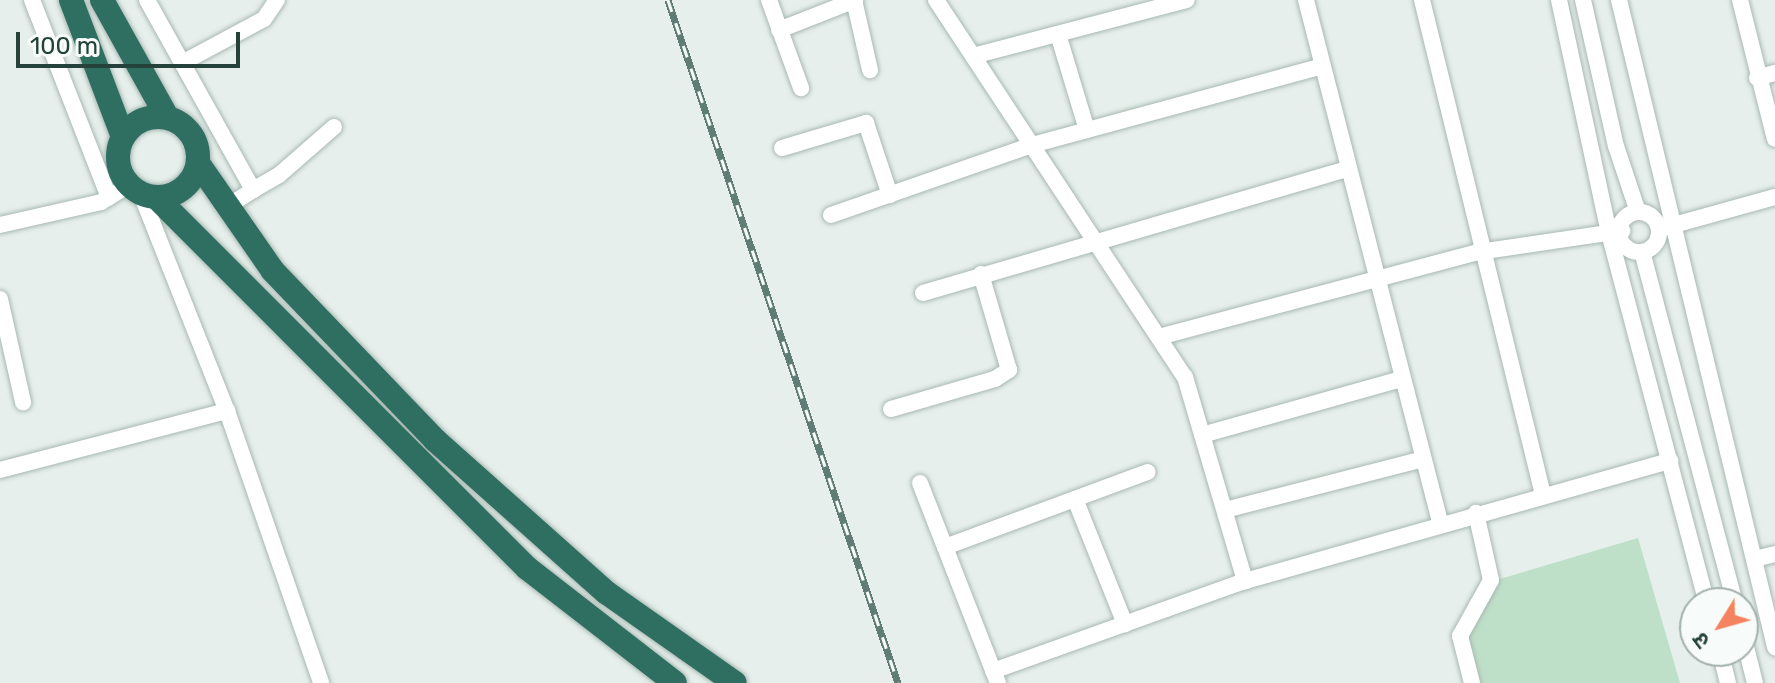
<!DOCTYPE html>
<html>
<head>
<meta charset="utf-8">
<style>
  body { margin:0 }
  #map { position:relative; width:1775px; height:683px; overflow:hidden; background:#e6efeb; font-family:Rubik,"Noto Sans Devanagari",sans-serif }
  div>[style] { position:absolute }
  .green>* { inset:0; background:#bfe0c8 }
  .roads { filter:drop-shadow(0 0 2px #a8b8b2) drop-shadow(0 0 2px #a8b8b2) }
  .minor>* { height:16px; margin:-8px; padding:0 8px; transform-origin:8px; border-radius:8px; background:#fff }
  .minor>.ring { margin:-8px; padding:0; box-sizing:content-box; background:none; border:16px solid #fff; border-radius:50% }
  .highway>* { height:24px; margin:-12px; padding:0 12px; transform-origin:12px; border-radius:12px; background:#2f6f62 }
  .highway>.ring { margin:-12px; padding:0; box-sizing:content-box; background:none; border:24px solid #2f6f62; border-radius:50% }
  .rail>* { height:7px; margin-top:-3.5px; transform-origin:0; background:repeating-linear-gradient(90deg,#f7fbf9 0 12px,#5f7d75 0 24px); box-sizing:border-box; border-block:2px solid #5f7d75 }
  span { translate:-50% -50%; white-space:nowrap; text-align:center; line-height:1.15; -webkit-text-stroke:6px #f7fbf9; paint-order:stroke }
  .north { position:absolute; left:1679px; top:587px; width:80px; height:80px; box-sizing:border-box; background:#f7fbf9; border:2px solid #a3b1ad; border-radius:50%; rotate:233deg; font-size:22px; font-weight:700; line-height:32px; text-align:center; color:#24423a }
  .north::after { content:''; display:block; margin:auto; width:28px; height:36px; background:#f4845f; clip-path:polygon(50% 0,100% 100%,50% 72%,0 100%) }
  .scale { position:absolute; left:16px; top:32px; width:224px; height:36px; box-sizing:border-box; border:4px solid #24423a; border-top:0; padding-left:10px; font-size:24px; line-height:28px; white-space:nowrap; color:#24423a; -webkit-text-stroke:6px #f7fbf9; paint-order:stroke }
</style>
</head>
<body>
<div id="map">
  <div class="green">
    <i style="clip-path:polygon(1638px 538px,1680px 683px,1480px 683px,1468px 635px,1500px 579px)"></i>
  </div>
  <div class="roads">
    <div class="minor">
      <i style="left:32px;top:0;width:212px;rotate:68.7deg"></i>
      <i style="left:147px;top:0;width:218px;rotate:60.8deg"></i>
      <i style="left:253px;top:190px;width:31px;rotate:147deg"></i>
      <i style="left:769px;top:0;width:94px;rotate:70deg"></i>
      <i style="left:854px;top:0;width:72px;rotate:77.1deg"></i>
      <i style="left:936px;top:0;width:452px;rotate:56.6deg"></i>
      <i style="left:1185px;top:377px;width:213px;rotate:73.6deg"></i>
      <i style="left:1245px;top:581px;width:442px;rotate:-15.8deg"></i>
      <i style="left:1306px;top:0;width:539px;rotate:75.6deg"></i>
      <i style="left:1422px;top:0;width:510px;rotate:76.26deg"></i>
      <i style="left:1559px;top:0;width:238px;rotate:77.9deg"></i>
      <i style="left:1609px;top:233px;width:383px;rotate:75.2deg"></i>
      <i style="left:1583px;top:0;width:150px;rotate:77.3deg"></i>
      <i style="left:1616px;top:146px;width:66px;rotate:71.6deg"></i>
      <i style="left:1619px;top:0;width:666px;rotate:76.44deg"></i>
      <i style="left:1740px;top:0;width:143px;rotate:75.9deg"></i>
      <i style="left:779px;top:30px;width:82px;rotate:-21.5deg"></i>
      <i style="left:1058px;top:34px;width:100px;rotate:73.2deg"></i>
      <i style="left:973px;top:56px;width:221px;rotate:-14.7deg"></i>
      <i style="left:182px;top:63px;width:93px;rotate:-28.2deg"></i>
      <i style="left:264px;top:19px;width:23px;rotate:-56deg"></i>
      <i style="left:1757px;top:78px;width:19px;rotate:-16deg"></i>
      <i style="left:782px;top:148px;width:88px;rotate:-16.6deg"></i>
      <i style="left:866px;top:123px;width:76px;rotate:71.6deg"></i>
      <i style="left:253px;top:190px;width:30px;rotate:-30deg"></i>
      <i style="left:279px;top:175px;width:73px;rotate:-41.1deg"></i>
      <i style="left:141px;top:194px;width:233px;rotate:68.4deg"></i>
      <i style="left:227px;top:411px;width:288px;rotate:70.9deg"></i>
      <i class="ring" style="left:1619px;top:212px;width:24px;height:24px"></i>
      <i style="left:831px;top:215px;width:213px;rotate:-19.2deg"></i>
      <i style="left:1032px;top:145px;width:301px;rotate:-15.2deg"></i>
      <i style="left:0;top:225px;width:104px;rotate:-12.8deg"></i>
      <i style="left:101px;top:202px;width:33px;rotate:-31deg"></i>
      <i style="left:1663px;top:228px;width:116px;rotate:-15.5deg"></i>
      <i style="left:1643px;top:255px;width:360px;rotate:75.2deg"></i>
      <i style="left:923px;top:293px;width:442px;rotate:-16.3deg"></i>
      <i style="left:0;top:299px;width:106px;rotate:77.4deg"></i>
      <i style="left:1159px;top:337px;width:331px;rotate:-14.9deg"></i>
      <i style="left:1479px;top:252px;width:145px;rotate:-8.4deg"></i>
      <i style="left:891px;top:409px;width:108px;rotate:-16.1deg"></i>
      <i style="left:995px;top:379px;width:17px;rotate:-33deg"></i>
      <i style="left:1009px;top:370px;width:100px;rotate:-106.3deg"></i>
      <i style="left:1202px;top:435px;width:207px;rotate:-15.7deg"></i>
      <i style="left:0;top:470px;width:235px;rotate:-14.6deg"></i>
      <i style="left:920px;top:483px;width:215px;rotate:68.7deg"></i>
      <i style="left:1075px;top:499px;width:135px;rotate:68.2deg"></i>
      <i style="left:1225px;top:510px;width:204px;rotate:-14.4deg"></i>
      <i style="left:945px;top:547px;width:216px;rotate:-20.3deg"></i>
      <i style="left:1754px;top:559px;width:22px;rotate:-13deg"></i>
      <i style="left:1743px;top:635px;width:49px;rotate:76deg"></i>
      <i style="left:1720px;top:651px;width:33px;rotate:76deg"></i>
      <i style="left:993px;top:671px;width:268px;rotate:-19.7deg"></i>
      <i style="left:1472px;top:683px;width:49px;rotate:-104.3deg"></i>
      <i style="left:1460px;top:636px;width:64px;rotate:-61deg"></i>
      <i style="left:1491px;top:580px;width:69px;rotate:-102.6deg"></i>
    </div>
    <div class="highway">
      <i style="left:71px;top:0;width:147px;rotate:69.2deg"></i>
      <i style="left:102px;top:0;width:134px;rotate:60.9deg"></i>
      <i class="ring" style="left:118px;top:117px;width:56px;height:56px"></i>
      <i style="left:198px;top:163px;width:131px;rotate:55.2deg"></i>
      <i style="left:273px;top:271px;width:234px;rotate:46.2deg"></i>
      <i style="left:435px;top:440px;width:230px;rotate:41.7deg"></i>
      <i style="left:607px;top:593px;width:156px;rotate:35.1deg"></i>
      <i style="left:156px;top:197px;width:525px;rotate:45deg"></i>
      <i style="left:527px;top:568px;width:187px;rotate:37.8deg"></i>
    </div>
  </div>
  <div class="rail">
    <i style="left:668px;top:0;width:721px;rotate:71.39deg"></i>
  </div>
  <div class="north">उ</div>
  <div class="scale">100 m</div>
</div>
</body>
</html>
